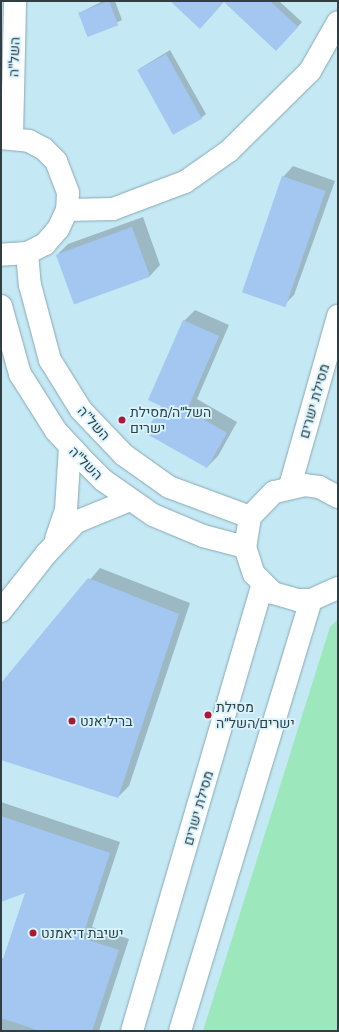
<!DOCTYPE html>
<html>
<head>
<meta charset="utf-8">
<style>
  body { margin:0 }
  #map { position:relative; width:339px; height:1032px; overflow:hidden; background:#c4e8f4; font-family:Mulish,Heebo,sans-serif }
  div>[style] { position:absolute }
  .green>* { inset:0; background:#9de7bc }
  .shadow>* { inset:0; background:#0003 }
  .building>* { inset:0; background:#a3c7f1; transform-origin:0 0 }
  .roads { filter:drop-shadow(0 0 1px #87a9b4) drop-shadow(0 0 1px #87a9b4) }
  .minor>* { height:22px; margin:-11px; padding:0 11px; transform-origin:11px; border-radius:11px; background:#fff }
  .dots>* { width:11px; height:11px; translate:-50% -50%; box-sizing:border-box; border:2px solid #d7f4fe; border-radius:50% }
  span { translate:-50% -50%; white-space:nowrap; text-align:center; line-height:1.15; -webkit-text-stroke:3.5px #d7f4fe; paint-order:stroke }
  .street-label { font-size:14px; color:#313f44 }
  .poi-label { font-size:14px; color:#313f44 }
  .left { translate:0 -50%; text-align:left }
  .frame { position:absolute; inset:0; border:2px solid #313f44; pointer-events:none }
</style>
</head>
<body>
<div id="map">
  <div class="green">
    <i style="clip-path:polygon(338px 619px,338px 1031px,203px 1031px,330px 627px)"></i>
  </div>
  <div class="shadow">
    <i style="clip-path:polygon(103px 1px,115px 1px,122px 20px,88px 36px,79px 13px)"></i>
    <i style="clip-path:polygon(172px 1px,279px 1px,302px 22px,281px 45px,224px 1px)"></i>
    <i style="clip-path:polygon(170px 50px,206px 114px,201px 118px,139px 69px)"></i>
    <i style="clip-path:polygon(293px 166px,335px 181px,294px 295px,283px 306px,283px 177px)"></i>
    <i style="clip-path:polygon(143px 217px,160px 265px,150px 276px,75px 303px,58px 254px,68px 244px)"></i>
    <i style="clip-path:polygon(195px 310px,229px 325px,197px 399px,237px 422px,218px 456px,207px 467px,163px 405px,184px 321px)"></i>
    <i style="clip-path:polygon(100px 568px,190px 603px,129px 786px,118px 797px,1px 759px,1px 684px)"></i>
    <i style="clip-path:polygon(1px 802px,120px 842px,92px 927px,129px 939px,99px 1031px,1px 1031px,1px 958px,4px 959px,27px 891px,1px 901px)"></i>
  </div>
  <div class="building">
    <i style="left:109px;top:1px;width:26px;height:33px;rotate:69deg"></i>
    <i style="clip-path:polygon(170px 1px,270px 1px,298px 27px,276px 51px,224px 2px,200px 29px)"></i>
    <i style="left:166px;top:54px;width:74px;height:33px;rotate:61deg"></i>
    <i style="left:282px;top:176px;width:46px;height:123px;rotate:19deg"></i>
    <i style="left:132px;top:227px;width:53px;height:81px;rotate:70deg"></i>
    <i style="clip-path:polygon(183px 320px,219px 336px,187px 410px,227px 433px,207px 468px,145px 433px,161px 406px,148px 400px)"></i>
    <i style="clip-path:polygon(88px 578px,179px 614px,118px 798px,1px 760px,1px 683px)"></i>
    <i style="clip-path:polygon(1px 816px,110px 853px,82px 938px,119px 950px,92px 1031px,40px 1031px,1px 1018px,1px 965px,25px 893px,1px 902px)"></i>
  </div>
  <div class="roads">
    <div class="minor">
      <i style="left:12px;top:137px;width:136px;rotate:-88.7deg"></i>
      <i style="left:1px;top:138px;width:28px;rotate:6deg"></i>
      <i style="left:29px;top:141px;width:17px;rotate:28deg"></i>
      <i style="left:44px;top:149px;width:17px;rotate:45deg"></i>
      <i style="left:56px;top:161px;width:34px;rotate:69deg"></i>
      <i style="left:68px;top:193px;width:17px;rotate:93deg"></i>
      <i style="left:67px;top:210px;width:21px;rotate:115deg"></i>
      <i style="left:58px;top:229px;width:20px;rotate:131deg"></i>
      <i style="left:45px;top:244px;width:20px;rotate:153deg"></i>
      <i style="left:27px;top:253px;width:26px;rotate:176deg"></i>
      <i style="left:67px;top:210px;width:46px;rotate:-1.2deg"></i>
      <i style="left:113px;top:209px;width:77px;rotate:-20.6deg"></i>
      <i style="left:185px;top:182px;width:54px;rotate:-35.2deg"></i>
      <i style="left:229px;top:151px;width:114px;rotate:-44.6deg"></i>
      <i style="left:310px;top:71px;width:56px;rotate:-60.3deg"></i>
      <i style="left:27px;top:253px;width:32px;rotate:85deg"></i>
      <i style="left:30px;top:285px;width:78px;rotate:75.1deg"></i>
      <i style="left:50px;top:360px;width:59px;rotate:58.2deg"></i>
      <i style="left:81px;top:410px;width:62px;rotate:46.3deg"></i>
      <i style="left:124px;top:455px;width:55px;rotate:35.4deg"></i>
      <i style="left:169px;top:487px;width:86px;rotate:20.3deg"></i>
      <i style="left:1px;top:306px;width:71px;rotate:74.4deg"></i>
      <i style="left:20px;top:374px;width:67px;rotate:57.7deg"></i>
      <i style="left:56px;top:431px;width:34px;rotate:47deg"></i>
      <i style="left:79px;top:456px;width:34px;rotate:45deg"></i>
      <i style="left:103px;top:480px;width:61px;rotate:35deg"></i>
      <i style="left:153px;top:515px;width:54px;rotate:22.8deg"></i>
      <i style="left:203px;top:536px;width:43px;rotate:14.7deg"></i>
      <i style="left:290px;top:486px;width:177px;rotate:-74.2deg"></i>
      <i style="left:338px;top:497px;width:21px;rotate:-152deg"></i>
      <i style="left:319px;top:487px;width:14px;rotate:-172deg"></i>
      <i style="left:305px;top:485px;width:32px;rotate:167deg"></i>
      <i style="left:274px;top:492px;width:35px;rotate:134deg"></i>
      <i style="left:250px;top:517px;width:30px;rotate:99deg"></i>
      <i style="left:245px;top:547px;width:28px;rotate:72deg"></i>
      <i style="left:254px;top:574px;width:27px;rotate:45deg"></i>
      <i style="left:273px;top:593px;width:26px;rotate:16deg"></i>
      <i style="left:298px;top:600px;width:13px"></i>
      <i style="left:311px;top:600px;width:30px;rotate:-24deg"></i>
      <i style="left:56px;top:539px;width:31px;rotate:-71deg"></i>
      <i style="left:66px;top:510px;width:63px;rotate:-86.4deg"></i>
      <i style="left:1px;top:611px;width:73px;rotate:-51.7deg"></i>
      <i style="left:46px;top:554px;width:44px;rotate:-46.8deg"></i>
      <i style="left:76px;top:522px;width:58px;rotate:-22.2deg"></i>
      <i style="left:132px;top:1031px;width:466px;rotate:-73.7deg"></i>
      <i style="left:180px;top:1031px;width:450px;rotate:-73.1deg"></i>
    </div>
  </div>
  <div class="dots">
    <i style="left:122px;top:420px;background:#ac1734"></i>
    <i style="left:208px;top:715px;background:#ac1734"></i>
    <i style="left:72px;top:721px;background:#ac1734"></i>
    <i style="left:33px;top:933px;background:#ac1734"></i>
  </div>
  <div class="street-label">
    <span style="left:14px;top:57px;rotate:-88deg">השל"ה</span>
    <span style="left:314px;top:401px;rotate:-74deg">מסילת ישרים</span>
    <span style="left:94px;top:423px;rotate:48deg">השל”ה</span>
    <span style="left:86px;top:463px;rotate:45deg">השל"ה</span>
    <span style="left:198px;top:808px;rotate:-74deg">מסילת ישרים</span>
  </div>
  <div class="poi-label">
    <span class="left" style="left:130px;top:420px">השל״ה/מסילת<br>ישרים</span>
    <span class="left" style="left:216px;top:715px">מסילת<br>ישרים/השל״ה</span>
    <span class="left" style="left:80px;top:721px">בריליאנט</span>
    <span class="left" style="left:41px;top:933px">ישיבת דיאמנט</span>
  </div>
  <div class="frame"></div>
</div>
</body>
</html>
